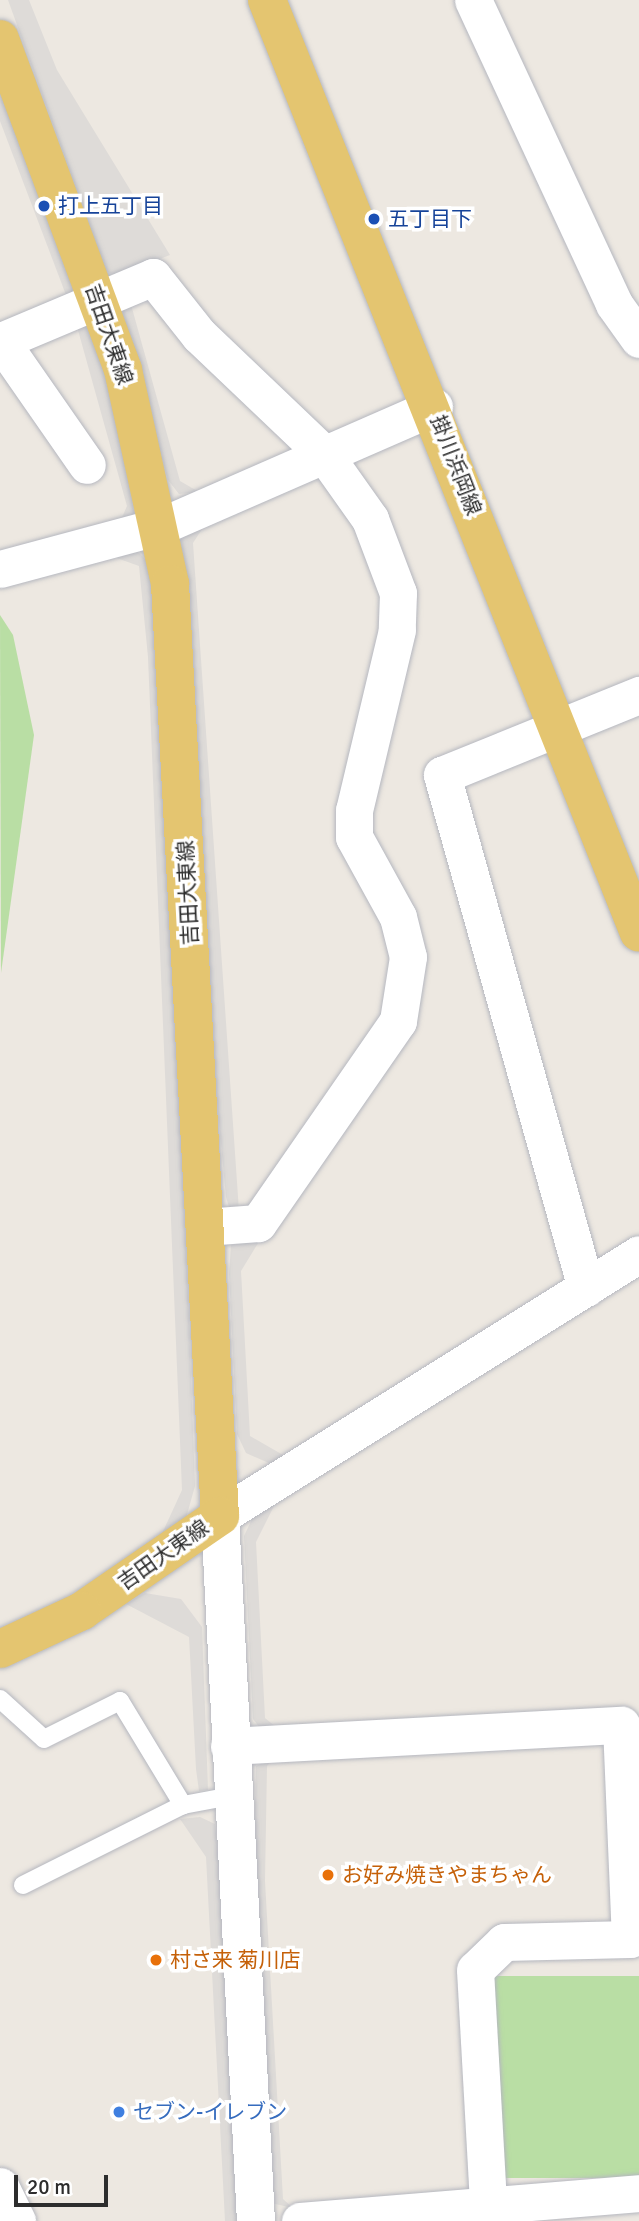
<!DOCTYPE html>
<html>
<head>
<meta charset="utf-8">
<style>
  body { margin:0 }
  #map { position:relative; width:639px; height:2221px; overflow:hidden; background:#ede8e1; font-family:Signika,"Noto Sans JP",sans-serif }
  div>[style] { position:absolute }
  .green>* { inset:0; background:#b9dea4; transform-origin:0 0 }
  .plaza>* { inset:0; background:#dedbd8 }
  .roads { filter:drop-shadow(0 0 2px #b5b7bf) drop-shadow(0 0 2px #b5b7bf) }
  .lane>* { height:18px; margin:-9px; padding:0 9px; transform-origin:9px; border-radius:9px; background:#fff }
  .street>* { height:37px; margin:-18.5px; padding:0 18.5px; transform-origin:18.5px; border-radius:18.5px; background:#fff }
  .secondary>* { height:38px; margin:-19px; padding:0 19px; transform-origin:19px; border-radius:19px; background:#fff }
  .primary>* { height:38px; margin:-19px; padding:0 19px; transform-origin:19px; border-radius:19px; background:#e4c570 }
  .dots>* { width:19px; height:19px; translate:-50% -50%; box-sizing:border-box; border:4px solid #fff; border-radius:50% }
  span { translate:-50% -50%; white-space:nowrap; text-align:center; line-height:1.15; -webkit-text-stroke:7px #fff; paint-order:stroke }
  .transit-label { font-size:21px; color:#164399 }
  .left { translate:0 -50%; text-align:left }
  .street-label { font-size:21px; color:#2d2d2d }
  .food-label { font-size:21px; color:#c56008 }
  .shop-label { font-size:21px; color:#366cbe }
  .scale { position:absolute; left:14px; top:2175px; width:94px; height:32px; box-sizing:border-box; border:4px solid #2d2d2d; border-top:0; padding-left:9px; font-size:21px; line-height:24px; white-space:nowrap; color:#2d2d2d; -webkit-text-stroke:5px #fff; paint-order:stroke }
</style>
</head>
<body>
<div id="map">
  <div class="green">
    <i style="clip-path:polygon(0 615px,13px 635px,34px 735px,1px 973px)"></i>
    <i style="left:639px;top:1976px;width:202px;height:145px;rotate:90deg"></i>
  </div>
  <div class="plaza">
    <i style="clip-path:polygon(8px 0,29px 0,57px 70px,170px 255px,116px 276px,106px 271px)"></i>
    <i style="clip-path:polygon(0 89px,74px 288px,72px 294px,66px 295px,0 121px)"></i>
    <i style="clip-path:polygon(130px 301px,180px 481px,199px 492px,179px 494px,168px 480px,121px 312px)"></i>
    <i style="clip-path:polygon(86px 322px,104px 366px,135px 515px,120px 522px,127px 506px,76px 323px)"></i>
    <i style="clip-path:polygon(208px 520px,193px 543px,239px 1211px,229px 1207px,226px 1197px,212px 1047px,180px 540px)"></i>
    <i style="clip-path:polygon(138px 552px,150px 564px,179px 1050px,195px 1486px,186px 1518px,160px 1538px,182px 1490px,148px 657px,139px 566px,111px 556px)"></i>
    <i style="clip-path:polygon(260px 1240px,241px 1271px,250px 1436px,290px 1459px,271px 1464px,246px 1453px,237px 1434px,229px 1274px,231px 1245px)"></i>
    <i style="clip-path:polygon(278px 1498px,256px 1542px,265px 1718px,276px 1727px,260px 1728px,253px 1719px,244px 1536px,254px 1515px)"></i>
    <i style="clip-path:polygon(145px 1593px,181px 1599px,202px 1627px,208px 1790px,199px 1791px,196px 1769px,189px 1637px,126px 1604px)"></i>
    <i style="clip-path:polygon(276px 1755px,267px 1766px,265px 1881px,283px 2199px,293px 2208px,271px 2203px,253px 1881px,256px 1766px)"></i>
    <i style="clip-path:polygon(200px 1817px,215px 1824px,220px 1872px,238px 2221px,225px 2221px,206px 1857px,180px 1819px)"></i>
  </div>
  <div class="roads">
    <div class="lane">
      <i style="left:0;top:1699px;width:59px;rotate:42.3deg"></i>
      <i style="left:44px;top:1739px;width:85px;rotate:-26.6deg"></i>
      <i style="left:120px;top:1701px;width:122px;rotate:58.8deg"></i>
      <i style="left:183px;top:1805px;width:49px;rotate:-10.6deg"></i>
      <i style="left:23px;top:1885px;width:179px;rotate:-26.6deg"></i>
    </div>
    <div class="street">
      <i style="left:473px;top:0;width:335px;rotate:65.1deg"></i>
      <i style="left:614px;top:304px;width:43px;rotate:54.5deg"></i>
      <i style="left:0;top:340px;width:152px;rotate:55.2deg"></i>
      <i style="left:1px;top:341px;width:165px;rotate:-22.8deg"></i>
      <i style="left:153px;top:277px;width:74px;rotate:51.6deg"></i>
      <i style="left:199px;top:335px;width:173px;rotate:43.6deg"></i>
      <i style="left:324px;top:454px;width:80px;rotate:54.7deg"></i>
      <i style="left:370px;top:519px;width:79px;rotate:69.3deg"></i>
      <i style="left:398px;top:593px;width:37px;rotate:92deg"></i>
      <i style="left:397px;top:630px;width:185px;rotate:103.4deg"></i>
      <i style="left:354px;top:810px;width:27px;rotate:90deg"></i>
      <i style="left:354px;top:837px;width:91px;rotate:61.2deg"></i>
      <i style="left:398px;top:917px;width:41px;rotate:76deg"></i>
      <i style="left:408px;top:957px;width:65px;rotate:98.9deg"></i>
      <i style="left:398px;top:1021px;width:246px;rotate:124.7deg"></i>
      <i style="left:258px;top:1223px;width:54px;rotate:175.8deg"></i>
      <i style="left:0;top:569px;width:167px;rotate:-15deg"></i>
      <i style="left:161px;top:526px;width:298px;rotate:-23.6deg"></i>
      <i style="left:586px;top:1288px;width:533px;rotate:-105.68deg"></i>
      <i style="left:442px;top:775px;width:213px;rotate:-22.1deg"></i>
      <i style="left:220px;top:1516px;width:494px;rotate:-32deg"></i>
      <i style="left:229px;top:1746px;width:393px;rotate:-3.1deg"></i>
      <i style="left:621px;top:1725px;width:214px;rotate:87.6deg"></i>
      <i style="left:630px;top:1939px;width:126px;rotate:178.6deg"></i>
      <i style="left:504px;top:1942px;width:40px;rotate:136deg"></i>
      <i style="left:475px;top:1970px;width:236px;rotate:86.8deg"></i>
      <i style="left:0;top:2186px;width:39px;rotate:64deg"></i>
      <i style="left:300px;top:2221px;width:340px;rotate:-4.7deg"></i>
    </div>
    <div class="secondary">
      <i style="left:220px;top:1516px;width:706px;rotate:87.08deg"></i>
    </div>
    <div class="primary">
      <i style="left:267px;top:0;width:1004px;rotate:68.26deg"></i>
      <i style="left:0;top:39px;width:353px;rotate:69.6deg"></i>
      <i style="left:123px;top:370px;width:219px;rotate:77.6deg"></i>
      <i style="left:170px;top:584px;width:933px;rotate:86.93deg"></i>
      <i style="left:220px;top:1516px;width:168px;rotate:145.5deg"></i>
      <i style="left:82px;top:1611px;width:90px;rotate:155.1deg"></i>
    </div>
  </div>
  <div class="dots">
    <i style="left:44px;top:206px;background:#1a4fb4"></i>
    <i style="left:374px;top:219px;background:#1a4fb4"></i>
    <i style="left:328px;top:1875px;background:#e8710a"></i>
    <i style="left:156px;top:1960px;background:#e8710a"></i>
    <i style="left:119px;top:2112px;background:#3f7fe0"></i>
  </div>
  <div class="transit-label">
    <span class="left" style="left:58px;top:206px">打上五丁目</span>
    <span class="left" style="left:388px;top:219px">五丁目下</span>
  </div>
  <div class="street-label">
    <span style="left:109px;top:334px;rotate:71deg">吉田大東線</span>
    <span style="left:456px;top:465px;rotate:69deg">掛川浜岡線</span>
    <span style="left:188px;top:893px;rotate:-93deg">吉田大東線</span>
    <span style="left:163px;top:1555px;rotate:-35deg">吉田大東線</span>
  </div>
  <div class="food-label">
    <span class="left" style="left:342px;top:1875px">お好み焼きやまちゃん</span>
    <span class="left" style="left:170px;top:1960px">村さ来 菊川店</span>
  </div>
  <div class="shop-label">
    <span class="left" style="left:133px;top:2112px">セブン-イレブン</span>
  </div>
  <div class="scale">20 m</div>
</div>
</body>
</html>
